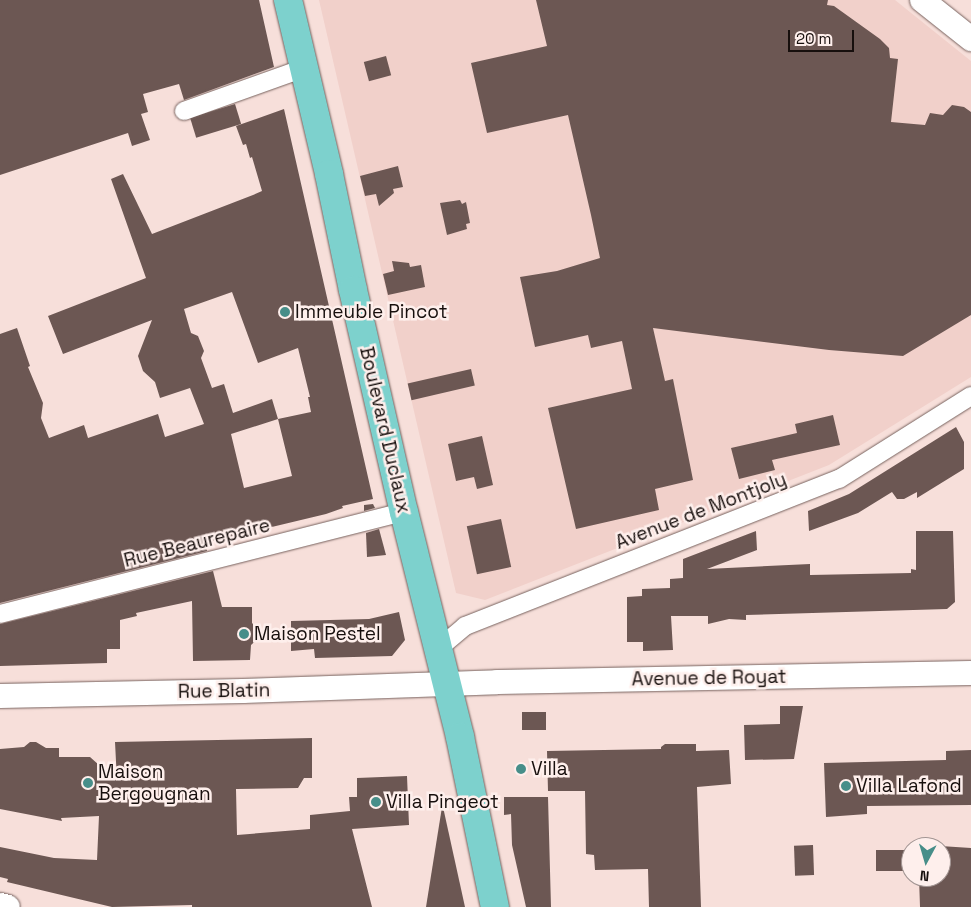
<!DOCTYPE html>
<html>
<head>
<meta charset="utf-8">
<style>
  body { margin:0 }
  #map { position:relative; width:971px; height:907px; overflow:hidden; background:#f7dfda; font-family:"Space Grotesk",sans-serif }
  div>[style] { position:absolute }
  .built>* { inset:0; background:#f1d0ca }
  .building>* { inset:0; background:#6c5753; transform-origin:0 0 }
  .roads { filter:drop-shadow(0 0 1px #77625e) drop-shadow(0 0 1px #77625e) }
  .street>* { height:18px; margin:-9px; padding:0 9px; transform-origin:9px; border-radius:9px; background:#fff }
  .secondary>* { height:24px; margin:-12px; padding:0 12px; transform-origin:12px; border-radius:12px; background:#fff }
  .primary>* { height:28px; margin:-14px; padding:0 14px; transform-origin:14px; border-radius:14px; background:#7dd1cd }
  .dots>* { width:14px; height:14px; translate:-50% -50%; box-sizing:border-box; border:2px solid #feefec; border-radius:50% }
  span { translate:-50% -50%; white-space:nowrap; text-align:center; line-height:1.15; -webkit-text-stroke:5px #feefec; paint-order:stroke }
  .poi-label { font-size:19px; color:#170f0d }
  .left { translate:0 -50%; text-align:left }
  .street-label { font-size:19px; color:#170f0d }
  .north { position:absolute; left:901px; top:837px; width:50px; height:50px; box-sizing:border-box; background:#feefec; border:1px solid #a29593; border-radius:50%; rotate:186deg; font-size:14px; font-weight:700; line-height:20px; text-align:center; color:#170f0d }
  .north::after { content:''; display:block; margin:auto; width:18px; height:22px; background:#478e89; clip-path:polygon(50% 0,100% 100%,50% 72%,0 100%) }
  .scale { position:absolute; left:788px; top:30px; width:66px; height:22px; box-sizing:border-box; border:2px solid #170f0d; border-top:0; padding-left:6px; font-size:15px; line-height:18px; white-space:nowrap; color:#170f0d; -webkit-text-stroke:4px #feefec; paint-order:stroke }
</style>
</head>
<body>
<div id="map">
  <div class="built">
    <i style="clip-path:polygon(319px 0,895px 0,971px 61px,971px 377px,829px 465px,485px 600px,456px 593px)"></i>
  </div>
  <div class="building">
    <i style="clip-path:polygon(0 0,259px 0,274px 67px,184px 100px,179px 84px,143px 94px,148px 112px,141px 114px,150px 140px,132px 146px,128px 133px,0 175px)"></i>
    <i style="clip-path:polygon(536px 0,828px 0,827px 5px,834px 6px,880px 39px,889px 48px,890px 58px,898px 59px,891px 122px,925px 125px,930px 113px,943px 115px,952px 105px,964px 107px,971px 112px,971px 315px,903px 356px,829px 350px,653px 328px,665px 381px,673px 379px,693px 480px,655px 489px,659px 510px,576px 529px,548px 408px,632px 389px,622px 341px,591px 348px,588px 335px,535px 347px,520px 277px,557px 271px,600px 258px,591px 215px,568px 115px,487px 133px,471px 63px,547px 46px)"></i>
    <i style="left:386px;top:56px;width:20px;height:23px;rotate:75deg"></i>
    <i style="left:235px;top:104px;width:21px;height:47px;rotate:73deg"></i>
    <i style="clip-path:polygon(evenodd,284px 109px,373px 499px,342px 506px,343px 508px,326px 514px,205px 543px,207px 551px,0 603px,0 334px,17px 328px,30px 366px,28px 367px,43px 403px,41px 418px,49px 438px,84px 425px,88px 438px,158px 414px,165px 437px,204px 424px,190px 388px,160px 398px,155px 382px,143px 371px,138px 356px,152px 320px,63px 354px,48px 316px,146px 278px,111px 179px,123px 174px,152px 234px,253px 195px,262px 191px,252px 157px,250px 158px,246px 144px,243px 145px,236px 126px,284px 109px,232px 292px,258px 363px,298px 348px,310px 397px,308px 397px,311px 412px,278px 419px,272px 399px,233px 413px,224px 384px,212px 388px,201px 358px,204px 351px,198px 336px,191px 333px,184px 309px,232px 292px,284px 109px,278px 419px,292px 476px,244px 488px,231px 434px,278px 419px)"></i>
    <i style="clip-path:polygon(398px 166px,403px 187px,393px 189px,394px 193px,379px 206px,376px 194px,365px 196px,360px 176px)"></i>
    <i style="clip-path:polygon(460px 200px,462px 204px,466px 202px,470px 223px,466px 224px,467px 229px,447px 235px,440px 203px)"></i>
    <i style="clip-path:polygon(392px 261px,409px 263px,410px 267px,421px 265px,425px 287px,388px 295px,383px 274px,394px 271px)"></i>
    <i style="left:471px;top:369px;width:17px;height:65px;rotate:77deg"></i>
    <i style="clip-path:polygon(833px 415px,840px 445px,772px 460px,775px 470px,739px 479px,731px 448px,797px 433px,795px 424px)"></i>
    <i style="clip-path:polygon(956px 427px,964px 442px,964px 469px,917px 498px,917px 492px,904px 499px,897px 499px,892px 492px,858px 513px,809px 531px,808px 511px,849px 494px)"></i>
    <i style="clip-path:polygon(482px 436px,493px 485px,477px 489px,474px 477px,456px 481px,448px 444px)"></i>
    <i style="clip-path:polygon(373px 504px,375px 508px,364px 511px,364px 505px)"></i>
    <i style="left:501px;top:519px;width:49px;height:35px;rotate:78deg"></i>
    <i style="clip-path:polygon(379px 529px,386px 555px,367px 557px,366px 533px)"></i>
    <i style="clip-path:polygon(756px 531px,757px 550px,707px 569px,810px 564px,810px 575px,911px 573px,911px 569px,916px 570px,916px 531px,953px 531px,955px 602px,947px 609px,746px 615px,746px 620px,729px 619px,708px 624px,708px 616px,671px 616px,673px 650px,643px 651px,643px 642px,627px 642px,627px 597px,642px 596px,642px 589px,670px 588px,670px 579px,683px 578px,683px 559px)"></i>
    <i style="clip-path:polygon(213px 571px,222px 607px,252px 607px,252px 623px,263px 634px,251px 645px,250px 660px,193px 661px,192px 601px,136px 613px,137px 616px,120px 620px,120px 649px,107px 649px,107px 663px,0 666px,0 624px)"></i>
    <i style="clip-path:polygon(399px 612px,405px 640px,392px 656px,315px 658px,314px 649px,291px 651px,291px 621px,369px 619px)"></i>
    <i style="clip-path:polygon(780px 706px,803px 706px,794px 759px,745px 760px,744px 725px,780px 724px)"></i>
    <i style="left:546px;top:712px;width:18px;height:24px;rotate:90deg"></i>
    <i style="clip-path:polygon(312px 738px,312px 778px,304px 778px,298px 788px,236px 789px,237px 835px,310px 829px,310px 815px,350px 811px,349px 797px,357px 797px,357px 778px,407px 776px,409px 825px,352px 829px,372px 907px,192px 907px,192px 905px,112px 907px,7px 882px,8px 879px,0 877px,0 847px,54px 858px,97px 860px,99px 816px,61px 818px,62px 821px,0 809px,0 749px,24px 747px,30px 742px,36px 742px,46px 748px,59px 748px,59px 757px,90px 757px,117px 781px,115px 742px)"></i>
    <i style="clip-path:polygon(665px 744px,696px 744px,696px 751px,729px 750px,731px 784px,697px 787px,701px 907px,649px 907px,648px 869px,595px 870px,594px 855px,586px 854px,585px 791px,548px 791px,547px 751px,661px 749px,661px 747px)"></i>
    <i style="clip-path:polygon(971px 750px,971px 805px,867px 806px,867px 814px,826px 817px,824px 763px,946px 760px,946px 751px)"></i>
    <i style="clip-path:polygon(504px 797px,548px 797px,551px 907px,526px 907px,512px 845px,511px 814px,504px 815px)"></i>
    <i style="clip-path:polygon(442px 807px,443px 807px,465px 907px,426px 907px)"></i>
    <i style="left:813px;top:845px;width:30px;height:19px;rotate:88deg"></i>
    <i style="clip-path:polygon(925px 845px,971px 848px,971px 907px,920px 907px,919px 877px,941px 877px,941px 847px,925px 847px)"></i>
    <i style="left:876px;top:850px;width:35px;height:21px"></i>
  </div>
  <div class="roads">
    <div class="street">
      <i style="left:184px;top:111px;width:127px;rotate:-19.7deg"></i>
      <i style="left:0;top:614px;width:417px;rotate:-14.2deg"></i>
      <i style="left:439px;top:648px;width:34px;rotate:-40deg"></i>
      <i style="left:465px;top:626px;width:402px;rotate:-21.5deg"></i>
      <i style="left:839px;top:479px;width:156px;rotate:-32.2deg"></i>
    </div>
    <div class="secondary">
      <i style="left:922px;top:0;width:63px;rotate:38.5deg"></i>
      <i style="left:0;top:696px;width:243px;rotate:-1.2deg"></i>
      <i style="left:243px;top:691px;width:254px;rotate:-2deg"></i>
      <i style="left:497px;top:682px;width:474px;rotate:-1.1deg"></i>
      <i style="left:0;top:905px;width:8px;rotate:14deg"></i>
    </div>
    <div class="primary">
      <i style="left:288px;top:0;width:179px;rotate:76.7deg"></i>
      <i style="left:329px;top:174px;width:118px;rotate:78.3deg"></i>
      <i style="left:353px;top:290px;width:228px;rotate:77.1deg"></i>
      <i style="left:404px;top:512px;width:232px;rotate:76deg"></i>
      <i style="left:460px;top:737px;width:174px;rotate:78.4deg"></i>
    </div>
  </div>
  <div class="dots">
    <i style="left:285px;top:312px;background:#478e89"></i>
    <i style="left:244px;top:634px;background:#478e89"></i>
    <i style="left:521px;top:769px;background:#478e89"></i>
    <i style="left:88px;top:783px;background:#478e89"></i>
    <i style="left:846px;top:786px;background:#478e89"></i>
    <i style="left:376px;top:802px;background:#478e89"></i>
  </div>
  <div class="poi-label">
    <span class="left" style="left:295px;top:312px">Immeuble Pincot</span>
    <span class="left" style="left:254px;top:634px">Maison Pestel</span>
    <span class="left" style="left:531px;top:769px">Villa</span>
    <span class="left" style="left:98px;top:783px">Maison<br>Bergougnan</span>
    <span class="left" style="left:856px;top:786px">Villa Lafond</span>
    <span class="left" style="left:386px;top:802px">Villa Pingeot</span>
  </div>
  <div class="street-label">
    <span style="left:385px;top:430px;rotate:77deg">Boulevard Duclaux</span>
    <span style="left:701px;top:511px;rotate:-21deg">Avenue de Montjoly</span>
    <span style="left:197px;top:543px;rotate:-14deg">Rue Beaurepaire</span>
    <span style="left:709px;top:678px;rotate:-1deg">Avenue de Royat</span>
    <span style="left:224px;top:691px;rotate:-1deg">Rue Blatin</span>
  </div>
  <div class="north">N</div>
  <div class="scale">20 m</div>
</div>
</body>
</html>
